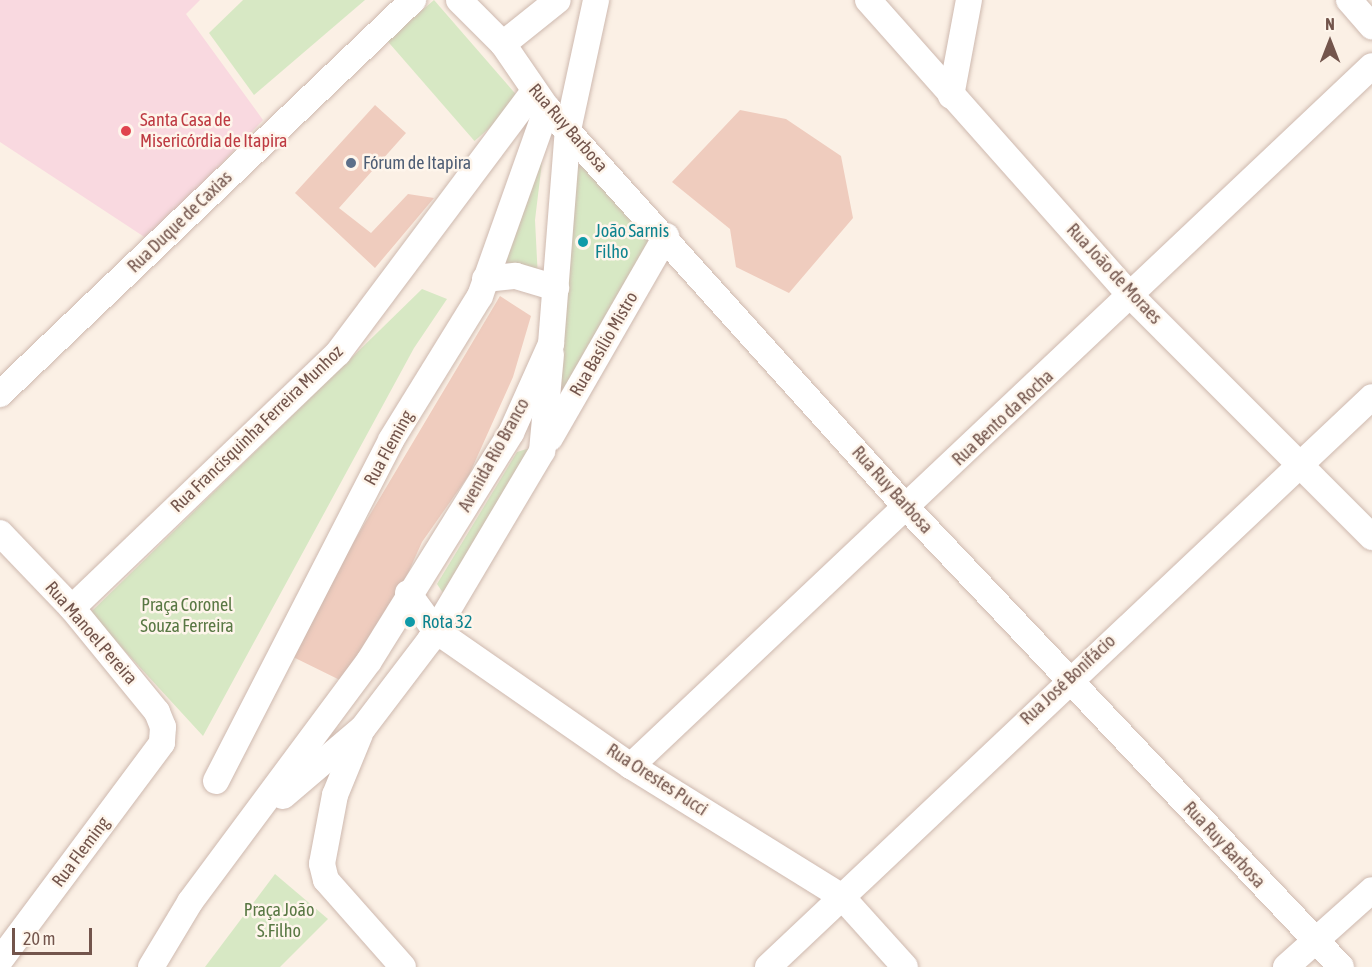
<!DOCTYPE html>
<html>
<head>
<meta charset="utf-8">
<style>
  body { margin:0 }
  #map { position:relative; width:1372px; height:967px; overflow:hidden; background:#fbf0e5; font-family:"Asap Condensed",sans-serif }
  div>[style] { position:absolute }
  .medical>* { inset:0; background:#f9d9e0 }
  .green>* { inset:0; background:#d7e8c4; transform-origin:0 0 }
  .building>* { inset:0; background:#efccbe }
  .roads { filter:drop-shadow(0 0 2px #ceb9af) drop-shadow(0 0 2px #ceb9af) }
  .street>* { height:26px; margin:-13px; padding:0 13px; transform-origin:13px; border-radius:13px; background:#fff }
  .dots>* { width:16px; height:16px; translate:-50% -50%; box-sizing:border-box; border:3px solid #fef5eb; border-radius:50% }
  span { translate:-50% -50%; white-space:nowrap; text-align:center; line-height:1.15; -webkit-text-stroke:5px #fef5eb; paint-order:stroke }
  .health-label { font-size:18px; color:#be3a42 }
  .left { translate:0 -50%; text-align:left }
  .street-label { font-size:18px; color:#73554c }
  .service-label { font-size:18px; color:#4e5e75 }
  .culture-label { font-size:18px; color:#0d838f }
  .park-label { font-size:18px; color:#597844 }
  .north { position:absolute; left:1300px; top:12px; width:60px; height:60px; -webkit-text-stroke:4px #fef5eb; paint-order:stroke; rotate:0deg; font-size:16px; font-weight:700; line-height:24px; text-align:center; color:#73554c }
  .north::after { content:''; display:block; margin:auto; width:21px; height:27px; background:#73554c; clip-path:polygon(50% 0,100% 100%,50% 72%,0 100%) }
  .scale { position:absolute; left:12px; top:928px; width:80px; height:27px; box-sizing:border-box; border:3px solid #73554c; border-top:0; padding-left:8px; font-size:18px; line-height:21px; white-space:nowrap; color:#73554c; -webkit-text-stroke:4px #fef5eb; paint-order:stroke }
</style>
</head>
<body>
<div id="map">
  <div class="medical">
    <i style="clip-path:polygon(0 0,200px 0,186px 14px,263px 120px,149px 240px,0 142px)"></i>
  </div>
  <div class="green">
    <i style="clip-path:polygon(243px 0,365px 0,254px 95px,209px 33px)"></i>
    <i style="left:434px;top:0;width:133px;height:62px;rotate:49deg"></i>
    <i style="clip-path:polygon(572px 143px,657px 236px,550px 429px)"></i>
    <i style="clip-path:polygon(542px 162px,535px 220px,538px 279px,496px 270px,531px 165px)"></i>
    <i style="clip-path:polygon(422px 289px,447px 299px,414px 348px,203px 736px,90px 613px)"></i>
    <i style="clip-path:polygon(530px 448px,443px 593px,437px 584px,517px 452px)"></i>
    <i style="clip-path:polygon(275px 874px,328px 919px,280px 967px,205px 967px)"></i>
  </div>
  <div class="building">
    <i style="clip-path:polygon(375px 105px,406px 133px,339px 208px,371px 233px,408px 194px,434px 198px,375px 268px,295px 193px)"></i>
    <i style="clip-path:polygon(740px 110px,786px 119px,841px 156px,853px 218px,789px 293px,736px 267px,730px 229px,672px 182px)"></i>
    <i style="clip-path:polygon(500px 296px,531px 316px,513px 377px,469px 475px,422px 542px,386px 622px,348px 684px,287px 654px)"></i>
  </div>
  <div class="roads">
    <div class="street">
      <i style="left:459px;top:0;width:62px;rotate:45deg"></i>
      <i style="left:503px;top:44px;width:78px;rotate:55.5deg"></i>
      <i style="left:547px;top:108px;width:537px;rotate:48.02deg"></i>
      <i style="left:906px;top:507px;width:633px;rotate:46.6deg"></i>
      <i style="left:868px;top:0;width:399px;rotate:48.4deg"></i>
      <i style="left:1133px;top:298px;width:338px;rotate:45deg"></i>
      <i style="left:1349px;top:0;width:35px;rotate:49deg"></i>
      <i style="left:503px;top:44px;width:70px;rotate:-38.7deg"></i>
      <i style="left:951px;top:96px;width:98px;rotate:-79.4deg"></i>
      <i style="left:485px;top:279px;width:31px;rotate:-6deg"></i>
      <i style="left:516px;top:276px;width:42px;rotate:16.7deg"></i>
      <i style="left:0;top:394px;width:571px;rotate:-43.65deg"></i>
      <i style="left:550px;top:438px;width:233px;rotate:-60.1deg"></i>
      <i style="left:0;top:533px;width:104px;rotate:46.2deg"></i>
      <i style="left:72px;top:608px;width:134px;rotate:50.7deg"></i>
      <i style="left:157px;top:712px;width:16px;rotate:68deg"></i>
      <i style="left:163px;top:727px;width:16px;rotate:94deg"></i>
      <i style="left:162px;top:743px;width:271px;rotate:126.7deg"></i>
      <i style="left:408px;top:593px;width:46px;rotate:53.9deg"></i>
      <i style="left:435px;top:630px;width:239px;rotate:34.8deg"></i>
      <i style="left:631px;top:766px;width:248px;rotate:31.8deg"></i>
      <i style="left:842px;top:897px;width:94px;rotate:48deg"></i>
      <i style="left:72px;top:608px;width:368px;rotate:-43.8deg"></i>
      <i style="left:338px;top:353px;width:327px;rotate:-53.2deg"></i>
      <i style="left:360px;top:734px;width:66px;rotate:112.3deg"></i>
      <i style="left:335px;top:795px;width:70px;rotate:100.7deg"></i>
      <i style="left:322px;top:864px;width:16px;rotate:76deg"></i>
      <i style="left:326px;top:880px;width:116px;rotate:48.5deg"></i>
      <i style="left:631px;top:766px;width:1019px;rotate:-43.37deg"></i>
      <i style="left:216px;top:781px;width:383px;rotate:-62.8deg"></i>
      <i style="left:391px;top:440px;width:169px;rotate:-58.3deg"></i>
      <i style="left:480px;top:296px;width:200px;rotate:-70.4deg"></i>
      <i style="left:283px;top:796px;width:105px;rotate:-40.4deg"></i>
      <i style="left:363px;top:728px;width:111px;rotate:-52.7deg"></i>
      <i style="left:430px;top:640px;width:220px;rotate:-59.3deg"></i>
      <i style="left:542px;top:451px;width:97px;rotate:-84.7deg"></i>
      <i style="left:151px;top:967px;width:76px;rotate:-59deg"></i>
      <i style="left:190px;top:902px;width:300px;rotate:-53.4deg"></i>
      <i style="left:369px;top:661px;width:269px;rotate:-58.1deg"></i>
      <i style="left:511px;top:433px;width:98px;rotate:-65.8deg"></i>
      <i style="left:551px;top:344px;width:215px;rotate:-85.5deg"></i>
      <i style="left:568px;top:130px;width:133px;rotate:-77.8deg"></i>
      <i style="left:768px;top:967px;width:830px;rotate:-43.34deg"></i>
      <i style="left:1286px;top:967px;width:115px;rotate:-41.8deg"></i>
    </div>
  </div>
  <div class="dots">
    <i style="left:126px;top:131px;background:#e0444e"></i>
    <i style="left:351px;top:163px;background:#5c6f8a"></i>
    <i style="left:583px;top:242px;background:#0f9aa8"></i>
    <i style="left:410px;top:622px;background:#0f9aa8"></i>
  </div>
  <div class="health-label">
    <span class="left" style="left:140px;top:131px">Santa Casa de<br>Misericórdia de Itapira</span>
  </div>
  <div class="street-label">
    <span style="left:568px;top:128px;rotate:49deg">Rua Ruy Barbosa</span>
    <span style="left:180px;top:222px;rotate:-44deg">Rua Duque de Caxias</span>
    <span style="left:1114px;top:274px;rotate:47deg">Rua João de Moraes</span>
    <span style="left:604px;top:344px;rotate:-60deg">Rua Basílio Mistro</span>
    <span style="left:1003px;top:418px;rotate:-43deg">Rua Bento da Rocha</span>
    <span style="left:257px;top:429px;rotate:-44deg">Rua Francisquinha Ferreira Munhoz</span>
    <span style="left:389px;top:448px;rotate:-61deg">Rua Fleming</span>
    <span style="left:494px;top:455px;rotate:-61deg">Avenida Rio Branco</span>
    <span style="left:892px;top:490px;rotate:48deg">Rua Ruy Barbosa</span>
    <span style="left:91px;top:633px;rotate:49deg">Rua Manoel Pereira</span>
    <span style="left:1068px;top:680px;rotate:-43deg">Rua José Bonifácio</span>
    <span style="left:657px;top:780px;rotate:33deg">Rua Orestes Pucci</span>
    <span style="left:1224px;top:845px;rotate:47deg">Rua Ruy Barbosa</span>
    <span style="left:81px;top:852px;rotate:-53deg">Rua Fleming</span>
  </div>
  <div class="service-label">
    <span class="left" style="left:363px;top:163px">Fórum de Itapira</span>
  </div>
  <div class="culture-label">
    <span class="left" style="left:595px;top:242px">João Sarnis<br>Filho</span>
    <span class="left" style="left:422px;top:622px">Rota 32</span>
  </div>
  <div class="park-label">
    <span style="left:187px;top:616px">Praça Coronel<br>Souza Ferreira</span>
    <span style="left:279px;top:921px">Praça João<br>S.Filho</span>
  </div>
  <div class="north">N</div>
  <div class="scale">20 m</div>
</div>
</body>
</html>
